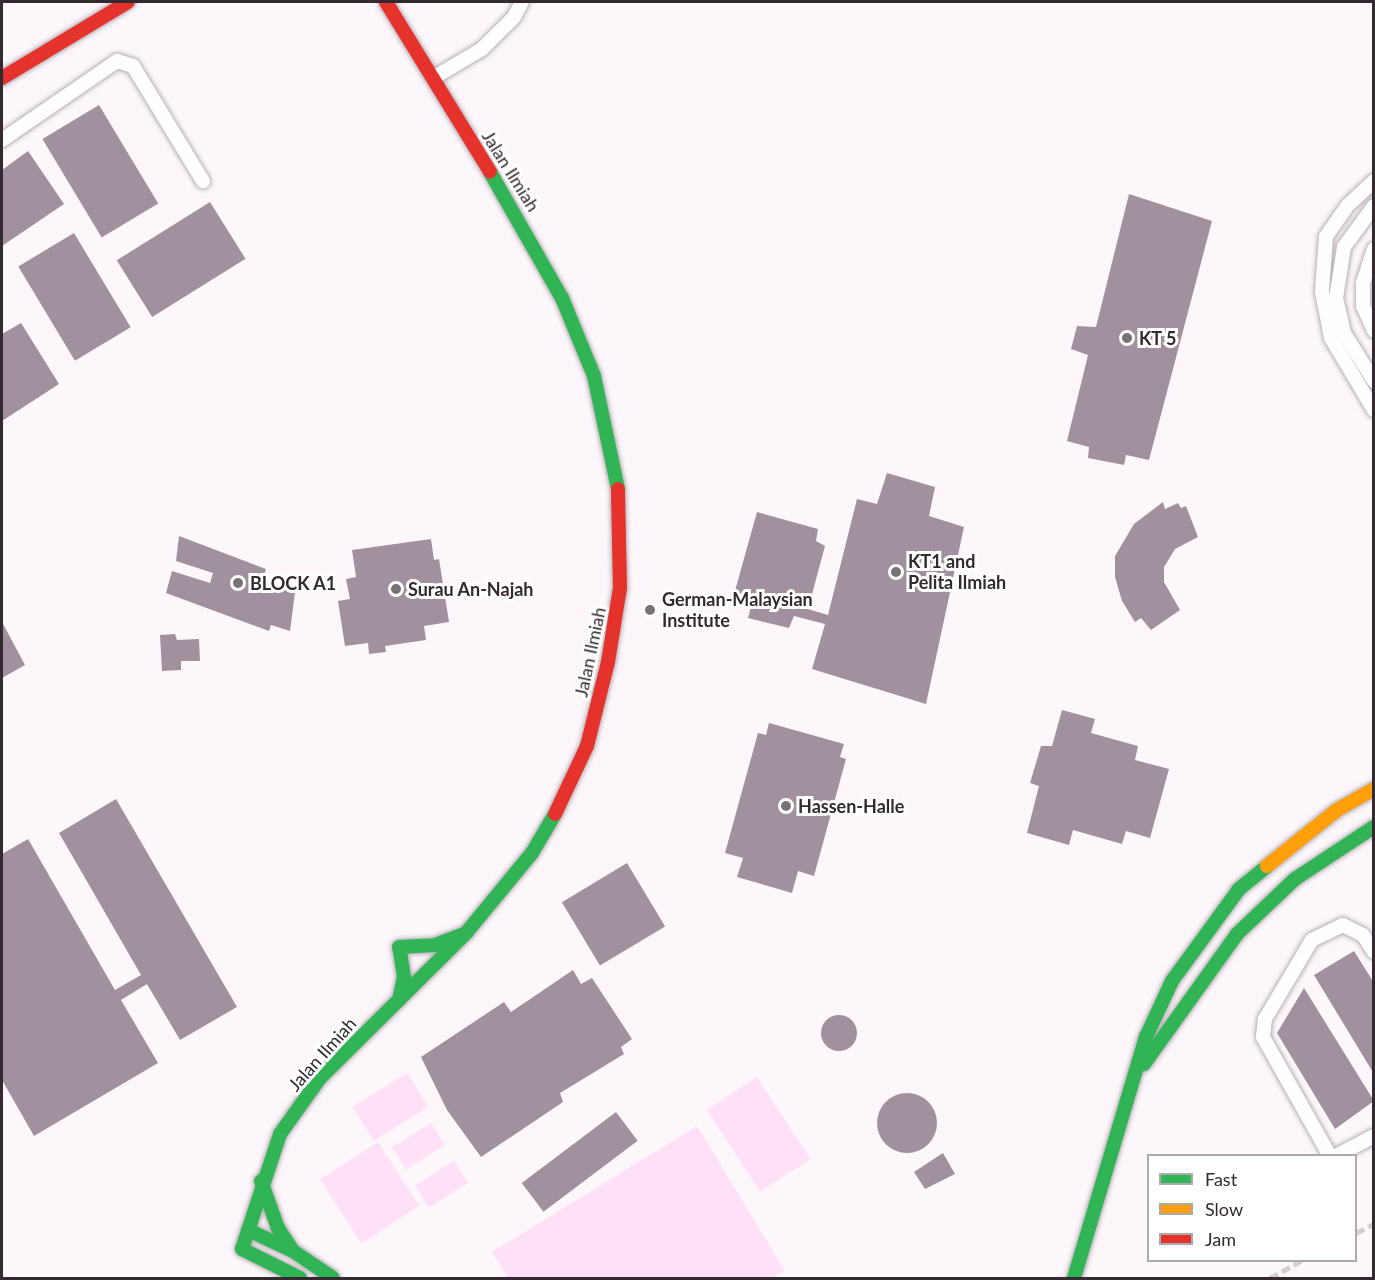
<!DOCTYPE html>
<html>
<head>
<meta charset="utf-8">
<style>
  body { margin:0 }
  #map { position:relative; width:1375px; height:1280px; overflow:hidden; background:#fdf7fb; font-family:Lato,sans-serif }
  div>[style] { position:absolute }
  .green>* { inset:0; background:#fee0f7; transform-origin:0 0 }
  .building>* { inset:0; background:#a1919e; transform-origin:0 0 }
  .round { border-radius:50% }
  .roads { filter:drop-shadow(0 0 2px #b7b0b5) drop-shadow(0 0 2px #b7b0b5) }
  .street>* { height:14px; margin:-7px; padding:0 7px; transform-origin:7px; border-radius:7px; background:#fffefe }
  .fast>* { height:14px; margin:-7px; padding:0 7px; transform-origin:7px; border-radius:7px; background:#30b455 }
  .slow>* { height:14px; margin:-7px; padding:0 7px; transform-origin:7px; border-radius:7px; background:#ff9f0a }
  .jam>* { height:14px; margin:-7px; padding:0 7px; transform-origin:7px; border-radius:7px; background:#e5322d }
  .rail>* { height:4.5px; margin-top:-2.25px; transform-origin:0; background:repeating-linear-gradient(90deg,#d2cfd0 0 9px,transparent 0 13.5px) }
  .dots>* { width:16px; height:16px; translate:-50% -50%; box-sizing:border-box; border:3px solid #fff; border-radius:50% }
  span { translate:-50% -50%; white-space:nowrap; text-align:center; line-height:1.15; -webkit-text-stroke:6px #fff; paint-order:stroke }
  .street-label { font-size:18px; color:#332931 }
  .poi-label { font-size:18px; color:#332931; font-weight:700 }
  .left { translate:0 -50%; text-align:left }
  .frame { position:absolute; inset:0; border:3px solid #332931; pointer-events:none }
  .legend { position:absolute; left:1147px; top:1154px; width:210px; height:108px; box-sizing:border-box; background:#fff; border:2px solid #ada9ad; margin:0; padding:8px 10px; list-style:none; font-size:18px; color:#332931 }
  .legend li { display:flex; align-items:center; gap:12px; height:30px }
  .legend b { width:30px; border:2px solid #ada9ad }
</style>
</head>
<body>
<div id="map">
  <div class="green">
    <i style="left:407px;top:1073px;width:40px;height:64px;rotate:58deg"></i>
    <i style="left:757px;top:1077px;width:98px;height:60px;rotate:57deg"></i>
    <i style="left:431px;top:1123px;width:26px;height:46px;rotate:58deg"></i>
    <i style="clip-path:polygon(697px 1126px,785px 1271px,772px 1278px,508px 1278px,492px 1252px)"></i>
    <i style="left:378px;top:1142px;width:76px;height:69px;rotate:57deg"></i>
    <i style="left:454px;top:1161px;width:26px;height:46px;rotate:58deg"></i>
  </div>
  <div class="building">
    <i style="left:99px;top:105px;width:115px;height:66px;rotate:59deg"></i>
    <i style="clip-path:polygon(28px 151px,64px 204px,2px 246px,2px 170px)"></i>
    <i style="clip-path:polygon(1129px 194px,1212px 221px,1149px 460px,1126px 455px,1124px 465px,1088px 458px,1089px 447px,1067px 441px,1088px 355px,1071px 349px,1077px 326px,1096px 327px)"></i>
    <i style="left:210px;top:202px;width:67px;height:110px;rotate:58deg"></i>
    <i style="left:74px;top:233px;width:110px;height:65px;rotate:59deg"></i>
    <i style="clip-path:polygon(21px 323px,59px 384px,2px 421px,2px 334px)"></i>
    <i style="clip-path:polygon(887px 473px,935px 487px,929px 516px,964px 527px,926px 704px,812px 669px,825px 624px,794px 616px,789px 628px,748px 618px,752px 603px,733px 598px,757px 512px,818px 529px,816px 541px,825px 546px,808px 609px,828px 615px,857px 499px,877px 504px)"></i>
    <i style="clip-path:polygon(1163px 502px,1165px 509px,1178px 503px,1181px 508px,1186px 506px,1198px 537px,1175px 549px,1164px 567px,1164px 582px,1180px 610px,1151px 630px,1141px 618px,1135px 622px,1122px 601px,1115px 577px,1115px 556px,1134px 524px)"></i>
    <i style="clip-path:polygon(179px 536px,266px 569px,262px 582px,295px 592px,290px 631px,271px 625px,269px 631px,166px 593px,172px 571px,210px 583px,213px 573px,176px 561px)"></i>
    <i style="clip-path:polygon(431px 539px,434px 560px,439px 559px,449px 622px,424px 626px,426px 640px,385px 646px,386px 652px,369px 654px,368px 643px,345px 646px,338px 601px,350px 599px,346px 579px,356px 577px,352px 550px)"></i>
    <i style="clip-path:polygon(2px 622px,25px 665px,2px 678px)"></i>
    <i style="clip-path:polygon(175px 634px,177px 640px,199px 639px,200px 661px,181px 661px,181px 670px,162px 671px,160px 635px)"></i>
    <i style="clip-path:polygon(1062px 710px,1095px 719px,1091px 733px,1138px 746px,1135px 760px,1169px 769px,1150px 838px,1126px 831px,1122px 844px,1073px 830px,1069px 845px,1027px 833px,1039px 786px,1030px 783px,1041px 746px,1052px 746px)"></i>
    <i style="clip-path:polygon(769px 723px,844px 744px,840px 757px,846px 759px,814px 876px,798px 871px,792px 893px,737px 877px,743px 858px,725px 853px,758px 733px,766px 735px)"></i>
    <i style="clip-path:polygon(116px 799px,237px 1007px,180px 1040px,147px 984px,121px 1000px,158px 1063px,34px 1136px,2px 1080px,2px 854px,28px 839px,115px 990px,141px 975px,59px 833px)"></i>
    <i style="left:627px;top:863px;width:74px;height:76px;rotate:59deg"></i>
    <i style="clip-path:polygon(1354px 951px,1374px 983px,1374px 1074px,1314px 975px)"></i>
    <i style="clip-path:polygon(573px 970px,581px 984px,592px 978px,632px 1039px,621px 1047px,624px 1054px,560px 1093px,563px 1102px,481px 1157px,447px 1110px,421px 1057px,504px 1002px,511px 1012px)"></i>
    <i style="clip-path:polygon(1304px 988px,1374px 1101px,1335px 1129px,1277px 1033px)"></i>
    <i class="round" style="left:821px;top:1015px;width:36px;height:36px"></i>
    <i class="round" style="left:877px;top:1093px;width:60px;height:60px"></i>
    <i style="left:616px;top:1112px;width:36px;height:118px;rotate:53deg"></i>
    <i style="clip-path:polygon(943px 1153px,955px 1174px,925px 1189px,914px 1172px)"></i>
  </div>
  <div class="roads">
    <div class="street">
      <i style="left:433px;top:78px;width:57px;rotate:-30.6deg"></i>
      <i style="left:482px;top:49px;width:45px;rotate:-45deg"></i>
      <i style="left:514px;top:17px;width:17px;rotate:-62deg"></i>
      <i style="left:2px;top:140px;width:140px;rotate:-34.5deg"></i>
      <i style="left:117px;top:61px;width:17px;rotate:17deg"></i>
      <i style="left:133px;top:66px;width:135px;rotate:58.7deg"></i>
      <i style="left:1374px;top:181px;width:35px;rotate:137deg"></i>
      <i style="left:1348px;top:205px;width:39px;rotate:125deg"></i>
      <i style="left:1326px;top:237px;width:55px;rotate:94.2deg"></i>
      <i style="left:1322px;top:292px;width:47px;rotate:78.9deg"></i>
      <i style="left:1331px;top:338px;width:84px;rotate:59.2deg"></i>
      <i style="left:1374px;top:206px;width:51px;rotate:126.2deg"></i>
      <i style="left:1344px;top:247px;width:52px;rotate:98.9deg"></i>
      <i style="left:1336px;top:298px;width:36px;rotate:77deg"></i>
      <i style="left:1344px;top:333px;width:57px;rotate:58deg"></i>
      <i style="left:1374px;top:249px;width:35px;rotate:108deg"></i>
      <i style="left:1363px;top:282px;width:24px;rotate:90deg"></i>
      <i style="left:1363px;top:306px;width:27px;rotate:66deg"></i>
      <i style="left:1330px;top:1156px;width:137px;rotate:-119.4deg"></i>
      <i style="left:1263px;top:1037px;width:18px;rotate:-84deg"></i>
      <i style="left:1265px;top:1019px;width:92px;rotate:-59.3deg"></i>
      <i style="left:1312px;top:940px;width:34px;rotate:-26deg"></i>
      <i style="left:1343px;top:925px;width:22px;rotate:27deg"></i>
      <i style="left:1363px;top:935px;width:20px;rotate:57deg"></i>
      <i style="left:1336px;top:1156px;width:43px;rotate:-27.8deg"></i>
    </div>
    <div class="fast">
      <i style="left:490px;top:172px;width:145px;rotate:60.3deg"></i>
      <i style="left:562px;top:298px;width:84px;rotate:67.7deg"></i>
      <i style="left:594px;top:376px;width:116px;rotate:78deg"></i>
      <i style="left:399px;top:1000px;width:24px;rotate:-78deg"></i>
      <i style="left:404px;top:977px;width:30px;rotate:-99deg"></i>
      <i style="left:399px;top:947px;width:36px;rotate:-3deg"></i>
      <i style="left:435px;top:945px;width:28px;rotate:-21deg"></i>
      <i style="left:1144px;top:1064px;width:160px;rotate:-54.4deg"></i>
      <i style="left:1237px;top:934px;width:80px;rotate:-43.5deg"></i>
      <i style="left:1295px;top:879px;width:95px;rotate:-33.4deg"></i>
      <i style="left:261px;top:1181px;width:50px;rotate:70.1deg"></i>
      <i style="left:278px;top:1228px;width:27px;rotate:57deg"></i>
      <i style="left:248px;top:1230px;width:50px;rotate:25deg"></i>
      <i style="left:293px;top:1251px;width:48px;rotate:34deg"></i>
      <i style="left:300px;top:1278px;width:65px;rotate:-153.4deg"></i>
      <i style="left:242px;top:1249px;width:121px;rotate:-71.7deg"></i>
      <i style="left:280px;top:1134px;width:69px;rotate:-54.5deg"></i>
      <i style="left:320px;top:1078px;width:206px;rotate:-44.8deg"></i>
      <i style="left:466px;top:933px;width:104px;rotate:-50.5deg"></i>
      <i style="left:532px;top:853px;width:45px;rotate:-59.5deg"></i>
      <i style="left:1074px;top:1278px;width:252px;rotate:-73.4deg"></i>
      <i style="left:1146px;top:1037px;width:62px;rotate:-65.1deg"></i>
      <i style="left:1172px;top:981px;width:114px;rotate:-53.9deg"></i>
      <i style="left:1239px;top:889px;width:36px;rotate:-39deg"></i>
    </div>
    <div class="slow">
      <i style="left:1267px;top:866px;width:90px;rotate:-38.7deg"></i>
      <i style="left:1337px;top:810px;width:43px;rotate:-29.6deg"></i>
    </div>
    <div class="jam">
      <i style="left:386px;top:2px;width:199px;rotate:58.5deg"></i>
      <i style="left:2px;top:78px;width:147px;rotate:-31.1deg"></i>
      <i style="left:555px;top:814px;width:75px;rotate:-64.8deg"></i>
      <i style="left:587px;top:746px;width:87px;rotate:-76deg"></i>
      <i style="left:608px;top:662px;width:75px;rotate:-80.8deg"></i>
      <i style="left:620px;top:588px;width:99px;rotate:-91.2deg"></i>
    </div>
  </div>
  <div class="rail">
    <i style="left:1356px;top:1233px;width:20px;rotate:-27deg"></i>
    <i style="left:1270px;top:1278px;width:37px;rotate:-29deg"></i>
  </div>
  <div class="dots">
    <i style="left:1127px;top:338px;background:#7a7178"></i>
    <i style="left:896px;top:572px;background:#7a7178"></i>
    <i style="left:238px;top:583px;background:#7a7178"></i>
    <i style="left:396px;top:589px;background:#7a7178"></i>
    <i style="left:650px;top:610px;background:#7a7178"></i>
    <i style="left:786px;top:806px;background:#7a7178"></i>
  </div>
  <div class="street-label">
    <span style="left:511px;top:171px;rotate:58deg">Jalan Ilmiah</span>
    <span style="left:590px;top:652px;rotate:-78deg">Jalan Ilmiah</span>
    <span style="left:322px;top:1054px;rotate:-48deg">Jalan Ilmiah</span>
  </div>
  <div class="poi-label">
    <span class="left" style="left:1139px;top:338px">KT 5</span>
    <span class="left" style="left:908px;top:572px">KT1 and<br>Pelita Ilmiah</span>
    <span class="left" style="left:250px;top:583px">BLOCK A1</span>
    <span class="left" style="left:408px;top:589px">Surau An-Najah</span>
    <span class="left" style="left:662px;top:610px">German-Malaysian<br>Institute</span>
    <span class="left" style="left:798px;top:806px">Hassen-Halle</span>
  </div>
  <div class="frame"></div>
  <ul class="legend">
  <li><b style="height:8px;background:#30b455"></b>Fast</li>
  <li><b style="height:8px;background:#ff9f0a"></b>Slow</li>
  <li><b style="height:8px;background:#e5322d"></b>Jam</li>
  </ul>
</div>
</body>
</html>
